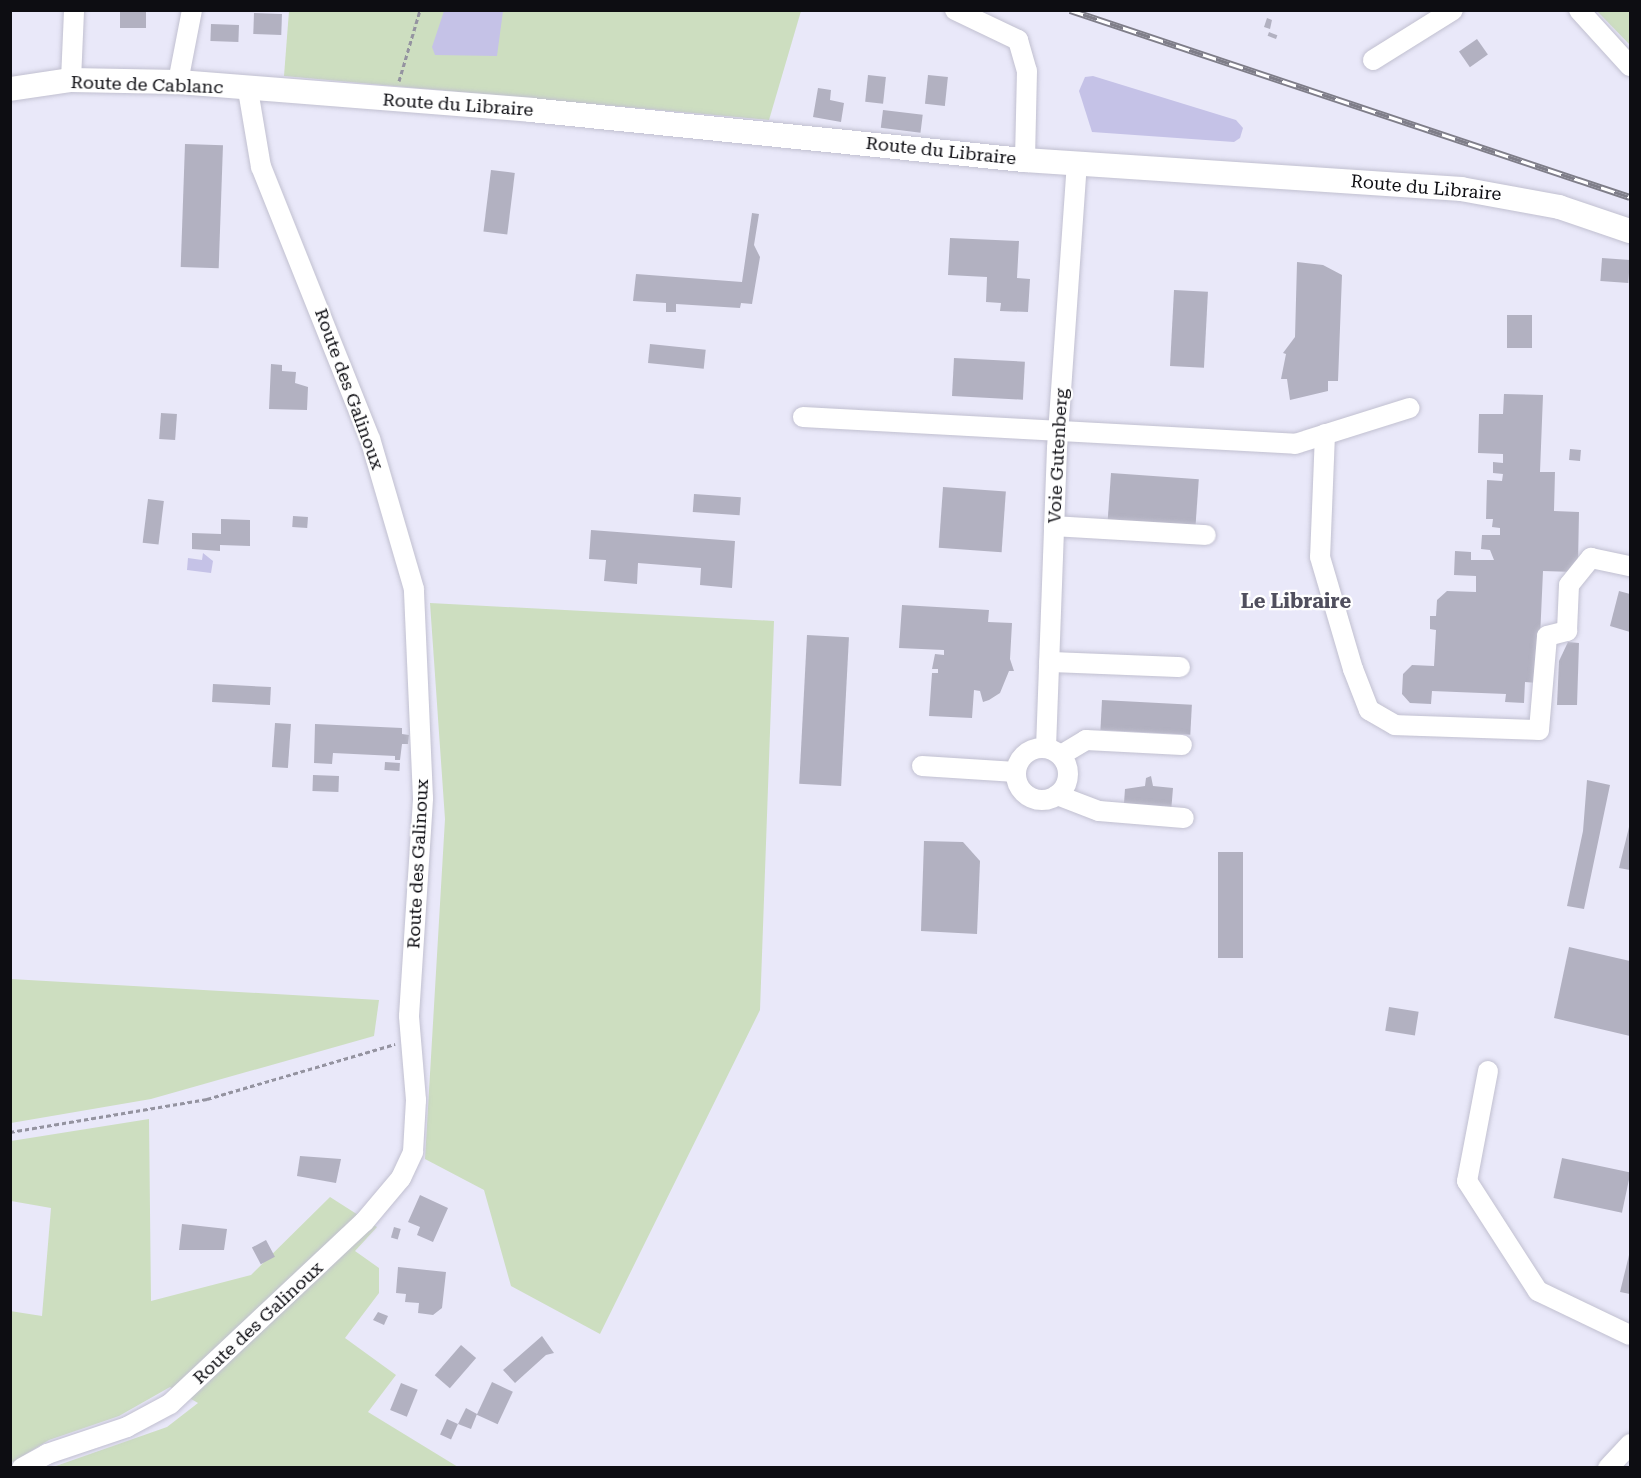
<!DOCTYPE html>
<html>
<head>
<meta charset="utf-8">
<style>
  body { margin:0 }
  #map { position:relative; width:1641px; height:1478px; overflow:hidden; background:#e9e8f9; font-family:"Roboto Serif",serif }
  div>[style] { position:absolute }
  .green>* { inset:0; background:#cddec0 }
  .water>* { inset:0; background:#c5c2e7 }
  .building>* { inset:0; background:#b2b1c1; transform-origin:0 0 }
  .path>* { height:3px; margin-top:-1.5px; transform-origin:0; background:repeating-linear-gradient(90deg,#9493a0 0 4.5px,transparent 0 7.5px) }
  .roads { filter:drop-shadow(0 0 2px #c1c0d0) drop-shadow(0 0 2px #c1c0d0) }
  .minor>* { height:20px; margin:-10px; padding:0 10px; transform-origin:10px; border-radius:10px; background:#fff }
  .minor>.ring { margin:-10px; padding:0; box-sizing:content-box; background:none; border:20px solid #fff; border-radius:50% }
  .major>* { height:24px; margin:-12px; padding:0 12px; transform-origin:12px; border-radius:12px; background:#fff }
  .rail>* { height:7px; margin-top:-3.5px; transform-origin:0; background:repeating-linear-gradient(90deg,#fff 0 14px,#7f7e89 0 28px); box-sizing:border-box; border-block:2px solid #7f7e89 }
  span { translate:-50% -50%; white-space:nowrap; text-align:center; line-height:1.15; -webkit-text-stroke:4.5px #fff; paint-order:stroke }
  .street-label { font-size:18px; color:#0d0d12 }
  .neighbourhood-label { font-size:20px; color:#504f5e; font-weight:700 }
  .frame { position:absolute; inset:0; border:12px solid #0d0d12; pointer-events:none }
</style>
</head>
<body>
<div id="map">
  <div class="green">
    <i style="clip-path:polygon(289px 11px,801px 11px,769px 120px,284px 76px)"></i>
    <i style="clip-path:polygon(1597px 11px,1630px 11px,1630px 45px)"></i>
    <i style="clip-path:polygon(430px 603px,774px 621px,760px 1010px,600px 1334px,511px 1286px,484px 1190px,425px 1159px,445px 819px)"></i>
    <i style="clip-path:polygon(10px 979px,11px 979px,379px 1000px,374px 1036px,151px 1099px,11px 1123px)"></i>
    <i style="clip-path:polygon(149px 1119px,151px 1301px,251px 1275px,330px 1197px,377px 1227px,355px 1251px,379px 1268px,379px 1293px,345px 1338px,396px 1375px,368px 1412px,458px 1467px,53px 1467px,167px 1427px,198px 1403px,170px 1387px,119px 1416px,49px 1440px,11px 1463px,10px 1311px,42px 1316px,51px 1208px,11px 1201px,11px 1141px)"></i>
  </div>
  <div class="water">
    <i style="clip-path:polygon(444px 11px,503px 11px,497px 56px,435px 55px,432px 47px)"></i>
    <i style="clip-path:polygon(1093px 76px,1236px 120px,1243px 128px,1240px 138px,1234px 142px,1092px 132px,1079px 91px,1085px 77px)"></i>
    <i style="clip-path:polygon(203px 553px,213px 561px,211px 573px,187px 570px,188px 558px,202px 560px)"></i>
  </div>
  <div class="building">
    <i style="left:120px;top:10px;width:26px;height:18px"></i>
    <i style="left:254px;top:13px;width:28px;height:21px;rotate:2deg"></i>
    <i style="clip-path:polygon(1267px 18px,1272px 20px,1270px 29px,1264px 27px)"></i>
    <i style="left:211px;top:24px;width:28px;height:17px;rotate:2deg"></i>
    <i style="left:1269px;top:32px;width:9px;height:4px;rotate:21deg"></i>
    <i style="left:1477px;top:39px;width:19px;height:22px;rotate:55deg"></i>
    <i style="left:868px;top:75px;width:18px;height:27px;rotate:6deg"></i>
    <i style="left:928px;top:75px;width:20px;height:29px;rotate:6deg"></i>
    <i style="clip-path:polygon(818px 88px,831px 90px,830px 100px,844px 103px,841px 122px,813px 117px)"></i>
    <i style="left:883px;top:110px;width:40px;height:18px;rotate:7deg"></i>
    <i style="left:185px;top:144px;width:38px;height:123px;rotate:2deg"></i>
    <i style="left:491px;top:170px;width:24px;height:62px;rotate:7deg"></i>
    <i style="clip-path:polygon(752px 213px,759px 214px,754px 245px,760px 257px,752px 304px,741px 303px,740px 308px,676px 304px,676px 312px,666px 312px,666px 303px,633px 301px,636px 274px,742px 282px)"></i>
    <i style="clip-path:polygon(950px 238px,1019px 241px,1017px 278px,1030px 279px,1028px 312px,1000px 311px,1001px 303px,986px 302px,987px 277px,948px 275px)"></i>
    <i style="left:1602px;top:258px;width:28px;height:23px;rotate:4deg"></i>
    <i style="clip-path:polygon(1297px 262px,1323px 265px,1342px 275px,1338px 381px,1328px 381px,1328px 391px,1290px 400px,1287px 379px,1281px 379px,1286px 354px,1283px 353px,1295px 337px)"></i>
    <i style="left:1174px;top:290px;width:34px;height:76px;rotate:3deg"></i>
    <i style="left:1507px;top:315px;width:25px;height:33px"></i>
    <i style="left:650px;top:344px;width:56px;height:19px;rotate:6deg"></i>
    <i style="left:954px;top:358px;width:71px;height:38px;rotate:3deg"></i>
    <i style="clip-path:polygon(271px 364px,282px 365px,282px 371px,296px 372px,295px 383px,308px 387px,307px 410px,269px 409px)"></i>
    <i style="clip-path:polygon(1504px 394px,1543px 395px,1540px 472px,1555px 472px,1554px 511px,1579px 512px,1578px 564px,1574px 572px,1543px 571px,1538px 683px,1525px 682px,1524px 703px,1505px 702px,1506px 694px,1432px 691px,1431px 704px,1410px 703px,1402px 694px,1403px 674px,1412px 665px,1434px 666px,1436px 630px,1430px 629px,1430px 616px,1436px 616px,1437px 600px,1447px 591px,1476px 592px,1476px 576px,1454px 575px,1455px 551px,1471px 552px,1471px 560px,1494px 560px,1490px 550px,1481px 549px,1482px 535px,1500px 535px,1500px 528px,1492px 527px,1493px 519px,1486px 519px,1487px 480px,1502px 481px,1503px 474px,1493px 473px,1493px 462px,1503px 463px,1503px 454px,1478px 453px,1479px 414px,1503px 414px)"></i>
    <i style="left:161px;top:413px;width:16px;height:26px;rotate:4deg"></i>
    <i style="left:1570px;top:449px;width:11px;height:11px;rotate:5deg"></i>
    <i style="left:1111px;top:473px;width:88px;height:50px;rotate:4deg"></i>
    <i style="left:943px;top:487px;width:63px;height:61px;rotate:4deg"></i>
    <i style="left:694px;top:494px;width:47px;height:18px;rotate:4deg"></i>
    <i style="left:148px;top:499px;width:16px;height:44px;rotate:7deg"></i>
    <i style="left:293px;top:516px;width:15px;height:11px;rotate:4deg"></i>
    <i style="clip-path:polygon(221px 519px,250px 520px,250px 546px,220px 545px,220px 551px,192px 549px,192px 533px,221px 534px)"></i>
    <i style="clip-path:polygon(591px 530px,735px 541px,732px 588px,700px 585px,701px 568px,638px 563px,637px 584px,604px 581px,606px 560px,589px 559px)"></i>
    <i style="clip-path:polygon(1619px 591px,1630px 594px,1630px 632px,1610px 626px)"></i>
    <i style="clip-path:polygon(902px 605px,989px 610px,988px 622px,1012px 623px,1010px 659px,1014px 671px,1009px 671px,1000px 693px,989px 700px,983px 702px,980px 691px,974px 690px,972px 718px,929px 716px,932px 673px,938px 673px,938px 669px,932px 669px,935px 654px,944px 655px,944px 650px,899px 648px)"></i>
    <i style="left:807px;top:635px;width:42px;height:149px;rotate:3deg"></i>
    <i style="clip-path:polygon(1568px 642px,1579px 643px,1577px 705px,1557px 705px,1559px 661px)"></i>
    <i style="left:213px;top:684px;width:58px;height:18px;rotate:3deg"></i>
    <i style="left:1102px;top:700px;width:90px;height:30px;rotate:3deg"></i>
    <i style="left:275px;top:723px;width:16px;height:44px;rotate:4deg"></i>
    <i style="clip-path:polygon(315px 724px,402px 728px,402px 734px,409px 735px,408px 744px,402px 744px,400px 760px,395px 760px,395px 756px,333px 753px,332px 764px,314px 763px)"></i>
    <i style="left:385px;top:762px;width:15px;height:8px;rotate:4deg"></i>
    <i style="left:313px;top:775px;width:26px;height:16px;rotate:2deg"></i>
    <i style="clip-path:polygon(1151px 776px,1153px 786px,1173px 788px,1171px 812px,1124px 803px,1125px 789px,1145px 786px,1146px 778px)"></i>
    <i style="clip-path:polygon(1587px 780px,1610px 785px,1584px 909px,1567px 906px,1583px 831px)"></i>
    <i style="clip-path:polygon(1630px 823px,1630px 870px,1619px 868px)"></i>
    <i style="clip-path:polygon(924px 841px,963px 842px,980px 861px,977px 934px,921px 931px)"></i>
    <i style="left:1218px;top:852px;width:25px;height:106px"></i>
    <i style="clip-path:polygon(1569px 947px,1630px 961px,1630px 1036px,1554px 1018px)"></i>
    <i style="left:1389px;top:1007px;width:30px;height:24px;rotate:9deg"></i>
    <i style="clip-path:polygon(300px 1156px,341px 1159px,336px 1183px,297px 1176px)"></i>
    <i style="left:1562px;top:1158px;width:70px;height:41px;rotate:12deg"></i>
    <i style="clip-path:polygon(420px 1195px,448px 1208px,433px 1242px,417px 1235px,420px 1227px,408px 1222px)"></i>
    <i style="clip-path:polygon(182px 1224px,227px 1229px,224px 1250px,179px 1250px)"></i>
    <i style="left:394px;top:1227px;width:7px;height:11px;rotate:16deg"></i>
    <i style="left:266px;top:1240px;width:19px;height:16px;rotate:62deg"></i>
    <i style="clip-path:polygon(1630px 1251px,1630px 1294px,1620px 1292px)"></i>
    <i style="clip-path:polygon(398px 1267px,446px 1272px,442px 1308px,433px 1315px,418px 1313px,419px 1303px,405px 1302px,406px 1294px,396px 1293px)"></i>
    <i style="clip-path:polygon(378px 1312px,388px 1316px,384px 1325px,373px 1320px)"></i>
    <i style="clip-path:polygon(542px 1336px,554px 1353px,546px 1355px,515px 1383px,503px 1370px)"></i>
    <i style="left:461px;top:1345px;width:20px;height:40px;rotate:41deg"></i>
    <i style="left:492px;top:1382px;width:23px;height:36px;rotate:25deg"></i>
    <i style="left:401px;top:1383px;width:18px;height:29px;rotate:22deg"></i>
    <i style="clip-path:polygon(466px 1408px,477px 1414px,471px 1429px,458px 1424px)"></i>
    <i style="left:447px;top:1419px;width:12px;height:17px;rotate:24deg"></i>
  </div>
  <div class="path">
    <i style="left:399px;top:81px;width:74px;rotate:-73.5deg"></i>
    <i style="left:10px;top:1132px;width:200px;rotate:-9.5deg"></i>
    <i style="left:207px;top:1099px;width:196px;rotate:-16.3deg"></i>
  </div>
  <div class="roads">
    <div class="minor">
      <i style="left:955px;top:10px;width:70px;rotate:25.5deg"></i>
      <i style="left:1018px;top:40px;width:32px;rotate:74deg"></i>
      <i style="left:1027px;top:71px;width:89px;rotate:91.3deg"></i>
      <i style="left:1579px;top:10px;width:76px;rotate:47.7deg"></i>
      <i style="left:1373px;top:60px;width:94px;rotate:-32deg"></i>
      <i style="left:71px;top:80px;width:70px;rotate:-87.5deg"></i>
      <i style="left:178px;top:82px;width:73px;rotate:-79deg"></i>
      <i style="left:803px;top:417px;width:493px;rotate:3.1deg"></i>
      <i style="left:1295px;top:444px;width:120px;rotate:-17.5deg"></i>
      <i style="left:1325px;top:434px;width:123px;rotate:92.3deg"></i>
      <i style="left:1320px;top:557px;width:117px;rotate:73.6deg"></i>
      <i style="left:1353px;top:669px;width:44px;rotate:68.7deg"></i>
      <i style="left:1369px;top:710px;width:30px;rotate:30deg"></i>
      <i style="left:1395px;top:725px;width:144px;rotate:2deg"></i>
      <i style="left:1539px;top:730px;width:94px;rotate:-85.1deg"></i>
      <i style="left:1547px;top:636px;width:21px;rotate:-14deg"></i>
      <i style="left:1567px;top:631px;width:46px;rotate:-87.5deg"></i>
      <i style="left:1569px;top:585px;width:35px;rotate:-51deg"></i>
      <i style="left:1591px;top:558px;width:40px;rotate:12deg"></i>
      <i style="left:1054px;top:526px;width:152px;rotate:3.4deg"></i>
      <i style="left:1049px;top:662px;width:131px;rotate:2.2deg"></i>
      <i style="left:1046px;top:748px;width:300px;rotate:-87.9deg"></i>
      <i style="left:1057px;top:448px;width:285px;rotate:-86deg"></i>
      <i class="ring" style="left:1016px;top:748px;width:32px;height:32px"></i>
      <i style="left:1061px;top:755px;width:29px;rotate:-31deg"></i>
      <i style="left:1086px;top:740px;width:96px;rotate:3deg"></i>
      <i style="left:922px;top:766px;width:94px;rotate:3.7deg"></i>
      <i style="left:1057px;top:795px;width:45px;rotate:20.9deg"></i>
      <i style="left:1099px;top:811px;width:85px;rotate:4.7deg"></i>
      <i style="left:1488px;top:1071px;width:112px;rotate:100.8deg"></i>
      <i style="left:1467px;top:1181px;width:131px;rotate:57.2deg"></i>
      <i style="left:1538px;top:1291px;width:102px;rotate:25.6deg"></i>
      <i style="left:22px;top:1468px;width:29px;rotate:-29deg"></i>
      <i style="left:47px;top:1454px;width:84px;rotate:-18.6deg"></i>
      <i style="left:127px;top:1427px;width:49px;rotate:-28.1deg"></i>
      <i style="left:170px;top:1404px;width:266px;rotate:-43.2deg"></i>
      <i style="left:364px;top:1222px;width:57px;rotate:-49.9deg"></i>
      <i style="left:401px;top:1178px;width:29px;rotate:-65deg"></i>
      <i style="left:413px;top:1152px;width:52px;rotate:-86.7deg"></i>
      <i style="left:416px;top:1100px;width:84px;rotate:-94.8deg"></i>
      <i style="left:409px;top:1016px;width:218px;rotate:-86.3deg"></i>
      <i style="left:423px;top:798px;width:209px;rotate:-92.5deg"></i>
      <i style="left:414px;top:589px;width:156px;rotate:-106.3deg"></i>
      <i style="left:370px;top:439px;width:293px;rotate:-111.8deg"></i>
      <i style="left:261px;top:167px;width:78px;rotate:-99.6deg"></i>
      <i style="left:1608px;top:1468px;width:33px;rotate:-47deg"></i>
    </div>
    <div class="major">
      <i style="left:10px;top:89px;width:62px;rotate:-8.4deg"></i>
      <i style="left:71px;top:80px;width:107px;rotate:1.1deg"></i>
      <i style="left:178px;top:82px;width:354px;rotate:4.5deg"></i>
      <i style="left:531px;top:110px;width:497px;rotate:5.8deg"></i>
      <i style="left:1025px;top:160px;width:437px;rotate:3.8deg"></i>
      <i style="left:1461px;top:189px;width:100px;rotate:10.4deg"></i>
      <i style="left:1559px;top:207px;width:75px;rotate:18.7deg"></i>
    </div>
  </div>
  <div class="rail">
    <i style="left:1070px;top:10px;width:590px;rotate:18.47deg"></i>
  </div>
  <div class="street-label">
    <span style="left:147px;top:85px;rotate:2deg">Route de Cablanc</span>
    <span style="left:458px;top:105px;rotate:4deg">Route du Libraire</span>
    <span style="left:941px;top:151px;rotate:6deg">Route du Libraire</span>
    <span style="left:1426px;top:188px;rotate:5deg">Route du Libraire</span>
    <span style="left:349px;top:389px;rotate:70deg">Route des Galinoux</span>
    <span style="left:1058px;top:456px;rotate:-87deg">Voie Gutenberg</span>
    <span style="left:418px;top:864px;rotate:-87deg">Route des Galinoux</span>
    <span style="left:258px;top:1323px;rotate:-43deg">Route des Galinoux</span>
  </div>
  <div class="neighbourhood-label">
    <span style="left:1296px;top:601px">Le Libraire</span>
  </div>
  <div class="frame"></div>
</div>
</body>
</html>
